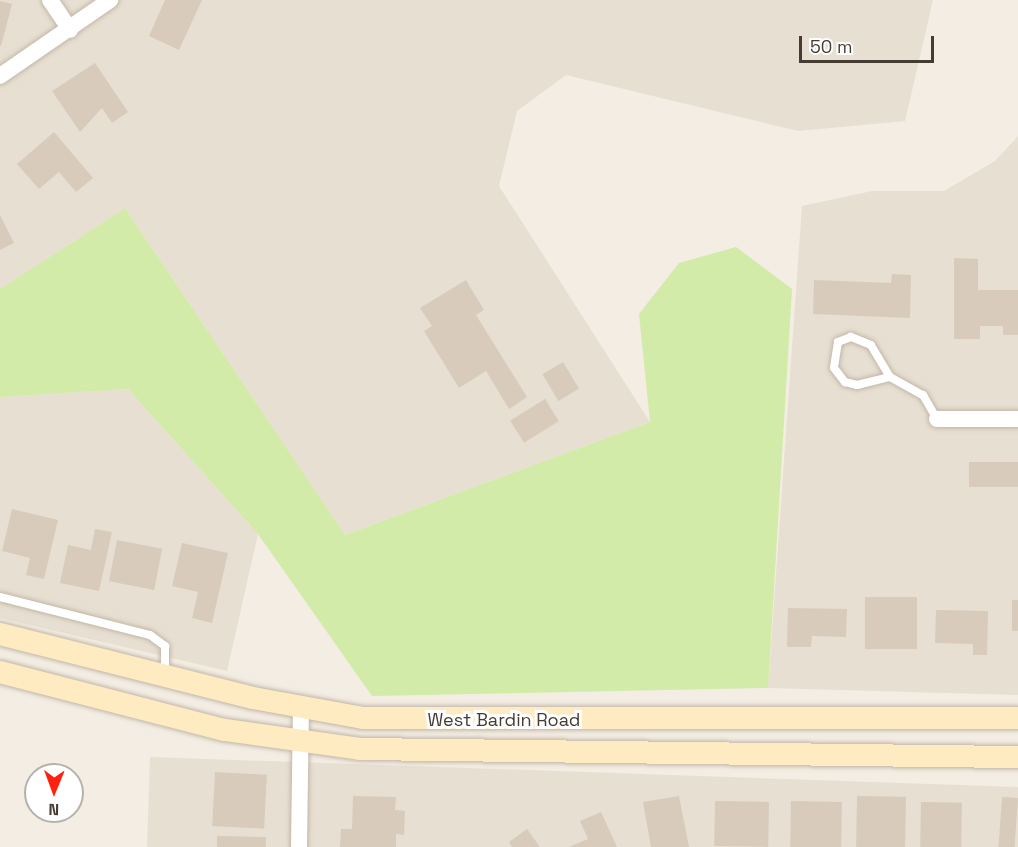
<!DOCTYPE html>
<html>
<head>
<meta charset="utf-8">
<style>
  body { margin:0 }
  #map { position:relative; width:1018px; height:847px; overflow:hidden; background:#f3ede3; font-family:"Space Grotesk",sans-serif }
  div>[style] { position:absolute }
  .residential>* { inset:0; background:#e7dfd1 }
  .green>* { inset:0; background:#d2eba9 }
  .building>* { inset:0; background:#d8cbbb; transform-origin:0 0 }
  .roads { filter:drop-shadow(0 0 2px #c2b7a8) drop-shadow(0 0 2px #c2b7a8) }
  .service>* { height:8px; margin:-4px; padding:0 4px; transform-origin:4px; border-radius:4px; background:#fff }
  .minor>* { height:16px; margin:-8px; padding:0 8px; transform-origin:8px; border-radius:8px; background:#fff }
  .secondary>* { height:22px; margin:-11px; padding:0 11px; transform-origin:11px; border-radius:11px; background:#ffebc1 }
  span { translate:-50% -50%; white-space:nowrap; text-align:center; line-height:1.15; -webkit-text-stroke:6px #fff; paint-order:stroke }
  .street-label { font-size:18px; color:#453d33 }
  .north { position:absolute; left:24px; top:763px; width:60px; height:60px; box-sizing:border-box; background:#fff; border:2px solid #b5b1ad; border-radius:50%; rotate:181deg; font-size:16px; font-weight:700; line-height:24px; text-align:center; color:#453d33 }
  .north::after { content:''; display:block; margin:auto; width:21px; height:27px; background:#ff210e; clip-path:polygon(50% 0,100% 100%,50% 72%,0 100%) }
  .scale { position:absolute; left:799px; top:36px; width:135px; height:27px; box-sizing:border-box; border:3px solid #453d33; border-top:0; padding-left:8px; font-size:18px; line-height:21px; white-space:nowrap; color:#453d33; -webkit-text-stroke:4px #fff; paint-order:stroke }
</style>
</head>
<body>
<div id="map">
  <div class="residential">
    <i style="clip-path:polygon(0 0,933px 0,905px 121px,798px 131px,566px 75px,517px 111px,499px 186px,650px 422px,345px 535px,125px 208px,0 289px)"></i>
    <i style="clip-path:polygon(1018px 136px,1018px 695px,768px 688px,802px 206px,872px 191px,944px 191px,995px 161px)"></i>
    <i style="clip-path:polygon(128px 389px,258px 534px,227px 671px,0 618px,0 397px)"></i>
    <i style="clip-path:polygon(150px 757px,1018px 787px,1018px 847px,147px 847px)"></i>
  </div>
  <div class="green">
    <i style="clip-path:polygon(125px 208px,345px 535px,650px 422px,639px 314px,679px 263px,736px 247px,792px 289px,768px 688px,372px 696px,258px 534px,128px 389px,0 397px,0 289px)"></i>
  </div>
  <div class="building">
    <i style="clip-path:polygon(165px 0,202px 0,179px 50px,149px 36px)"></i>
    <i style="clip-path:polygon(0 1px,12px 4px,1px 46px,0 45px)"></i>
    <i style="clip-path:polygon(95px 63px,128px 112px,112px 123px,102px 108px,80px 132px,52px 91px)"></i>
    <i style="clip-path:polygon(54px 132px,93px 178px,76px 192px,59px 172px,39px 189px,17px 164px)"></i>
    <i style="clip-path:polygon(0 215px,14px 243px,0 250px)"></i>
    <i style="clip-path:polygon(954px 258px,978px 259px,978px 290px,1018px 290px,1018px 335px,1003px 335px,1003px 326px,980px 326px,980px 339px,954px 339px)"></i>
    <i style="clip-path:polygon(892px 274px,911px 275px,910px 318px,813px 314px,814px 280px,891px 283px)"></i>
    <i style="clip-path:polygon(466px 280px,484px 310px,476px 315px,527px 397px,509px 409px,486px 371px,459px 388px,424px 331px,432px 326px,420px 308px)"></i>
    <i style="left:563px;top:362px;width:31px;height:24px;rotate:59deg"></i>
    <i style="left:545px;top:399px;width:26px;height:41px;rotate:58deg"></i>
    <i style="left:969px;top:462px;width:49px;height:25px"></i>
    <i style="clip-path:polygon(12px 509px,58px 520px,44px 579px,26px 575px,30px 558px,2px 551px)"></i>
    <i style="clip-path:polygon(95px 529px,112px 532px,99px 591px,60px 583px,68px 545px,91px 550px)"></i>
    <i style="left:117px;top:540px;width:46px;height:42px;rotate:11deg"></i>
    <i style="clip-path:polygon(182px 543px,228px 553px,212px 623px,192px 618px,198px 592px,172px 586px)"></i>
    <i style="left:865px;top:597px;width:52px;height:52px"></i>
    <i style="left:1012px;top:600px;width:6px;height:31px"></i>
    <i style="clip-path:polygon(788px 608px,847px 609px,846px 637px,812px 636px,811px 647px,787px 647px)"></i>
    <i style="clip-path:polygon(936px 610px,988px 611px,987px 655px,973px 655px,973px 644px,935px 643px)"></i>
    <i style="left:215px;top:772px;width:52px;height:54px;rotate:3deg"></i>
    <i style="clip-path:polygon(353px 796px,396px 797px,395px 810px,405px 811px,404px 835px,396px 834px,396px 847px,340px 847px,341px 829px,352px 829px)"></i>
    <i style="clip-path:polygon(679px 796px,689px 847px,651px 847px,643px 802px)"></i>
    <i style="left:857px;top:796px;width:49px;height:51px;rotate:1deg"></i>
    <i style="left:1002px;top:797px;width:16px;height:50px;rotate:4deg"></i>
    <i style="left:715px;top:801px;width:54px;height:45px;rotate:1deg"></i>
    <i style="left:791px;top:801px;width:51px;height:46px;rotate:1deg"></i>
    <i style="left:921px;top:802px;width:41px;height:45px;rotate:1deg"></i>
    <i style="clip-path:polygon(601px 812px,617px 847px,569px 847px,588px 839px,580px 821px)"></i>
    <i style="clip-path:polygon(527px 829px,540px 847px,512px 847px,509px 842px)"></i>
    <i style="left:217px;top:836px;width:49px;height:11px;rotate:1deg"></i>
  </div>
  <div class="roads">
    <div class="service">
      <i style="left:890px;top:377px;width:37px;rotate:-121deg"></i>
      <i style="left:871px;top:345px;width:22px;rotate:-158deg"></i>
      <i style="left:851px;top:337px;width:14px;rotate:159deg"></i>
      <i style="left:838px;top:342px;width:26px;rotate:99deg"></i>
      <i style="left:834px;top:368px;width:18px;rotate:52deg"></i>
      <i style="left:845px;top:382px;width:12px;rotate:14deg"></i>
      <i style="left:857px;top:385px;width:34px;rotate:-14deg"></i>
      <i style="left:890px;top:377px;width:38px;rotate:29deg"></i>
      <i style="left:923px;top:395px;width:28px;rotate:60deg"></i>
      <i style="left:0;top:597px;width:155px;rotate:14.2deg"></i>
      <i style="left:150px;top:635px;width:19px;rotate:36deg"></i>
      <i style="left:165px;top:646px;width:29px;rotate:90deg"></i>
    </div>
    <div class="minor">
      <i style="left:50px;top:0;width:36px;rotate:56deg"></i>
      <i style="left:0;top:76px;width:134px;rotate:-34.6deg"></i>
      <i style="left:937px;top:419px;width:81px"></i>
      <i style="left:299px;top:847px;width:141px;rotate:-89.2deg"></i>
    </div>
    <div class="secondary">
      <i style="left:0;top:634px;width:261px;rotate:14.2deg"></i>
      <i style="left:253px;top:698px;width:112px;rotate:10.3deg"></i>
      <i style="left:363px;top:718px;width:655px"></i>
      <i style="left:0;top:672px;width:232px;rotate:14.5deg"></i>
      <i style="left:225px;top:730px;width:136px;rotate:8deg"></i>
      <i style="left:360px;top:749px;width:658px;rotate:0.7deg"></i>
    </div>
  </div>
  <div class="street-label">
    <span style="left:504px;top:720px">West Bardin Road</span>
  </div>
  <div class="north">N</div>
  <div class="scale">50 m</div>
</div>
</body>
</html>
